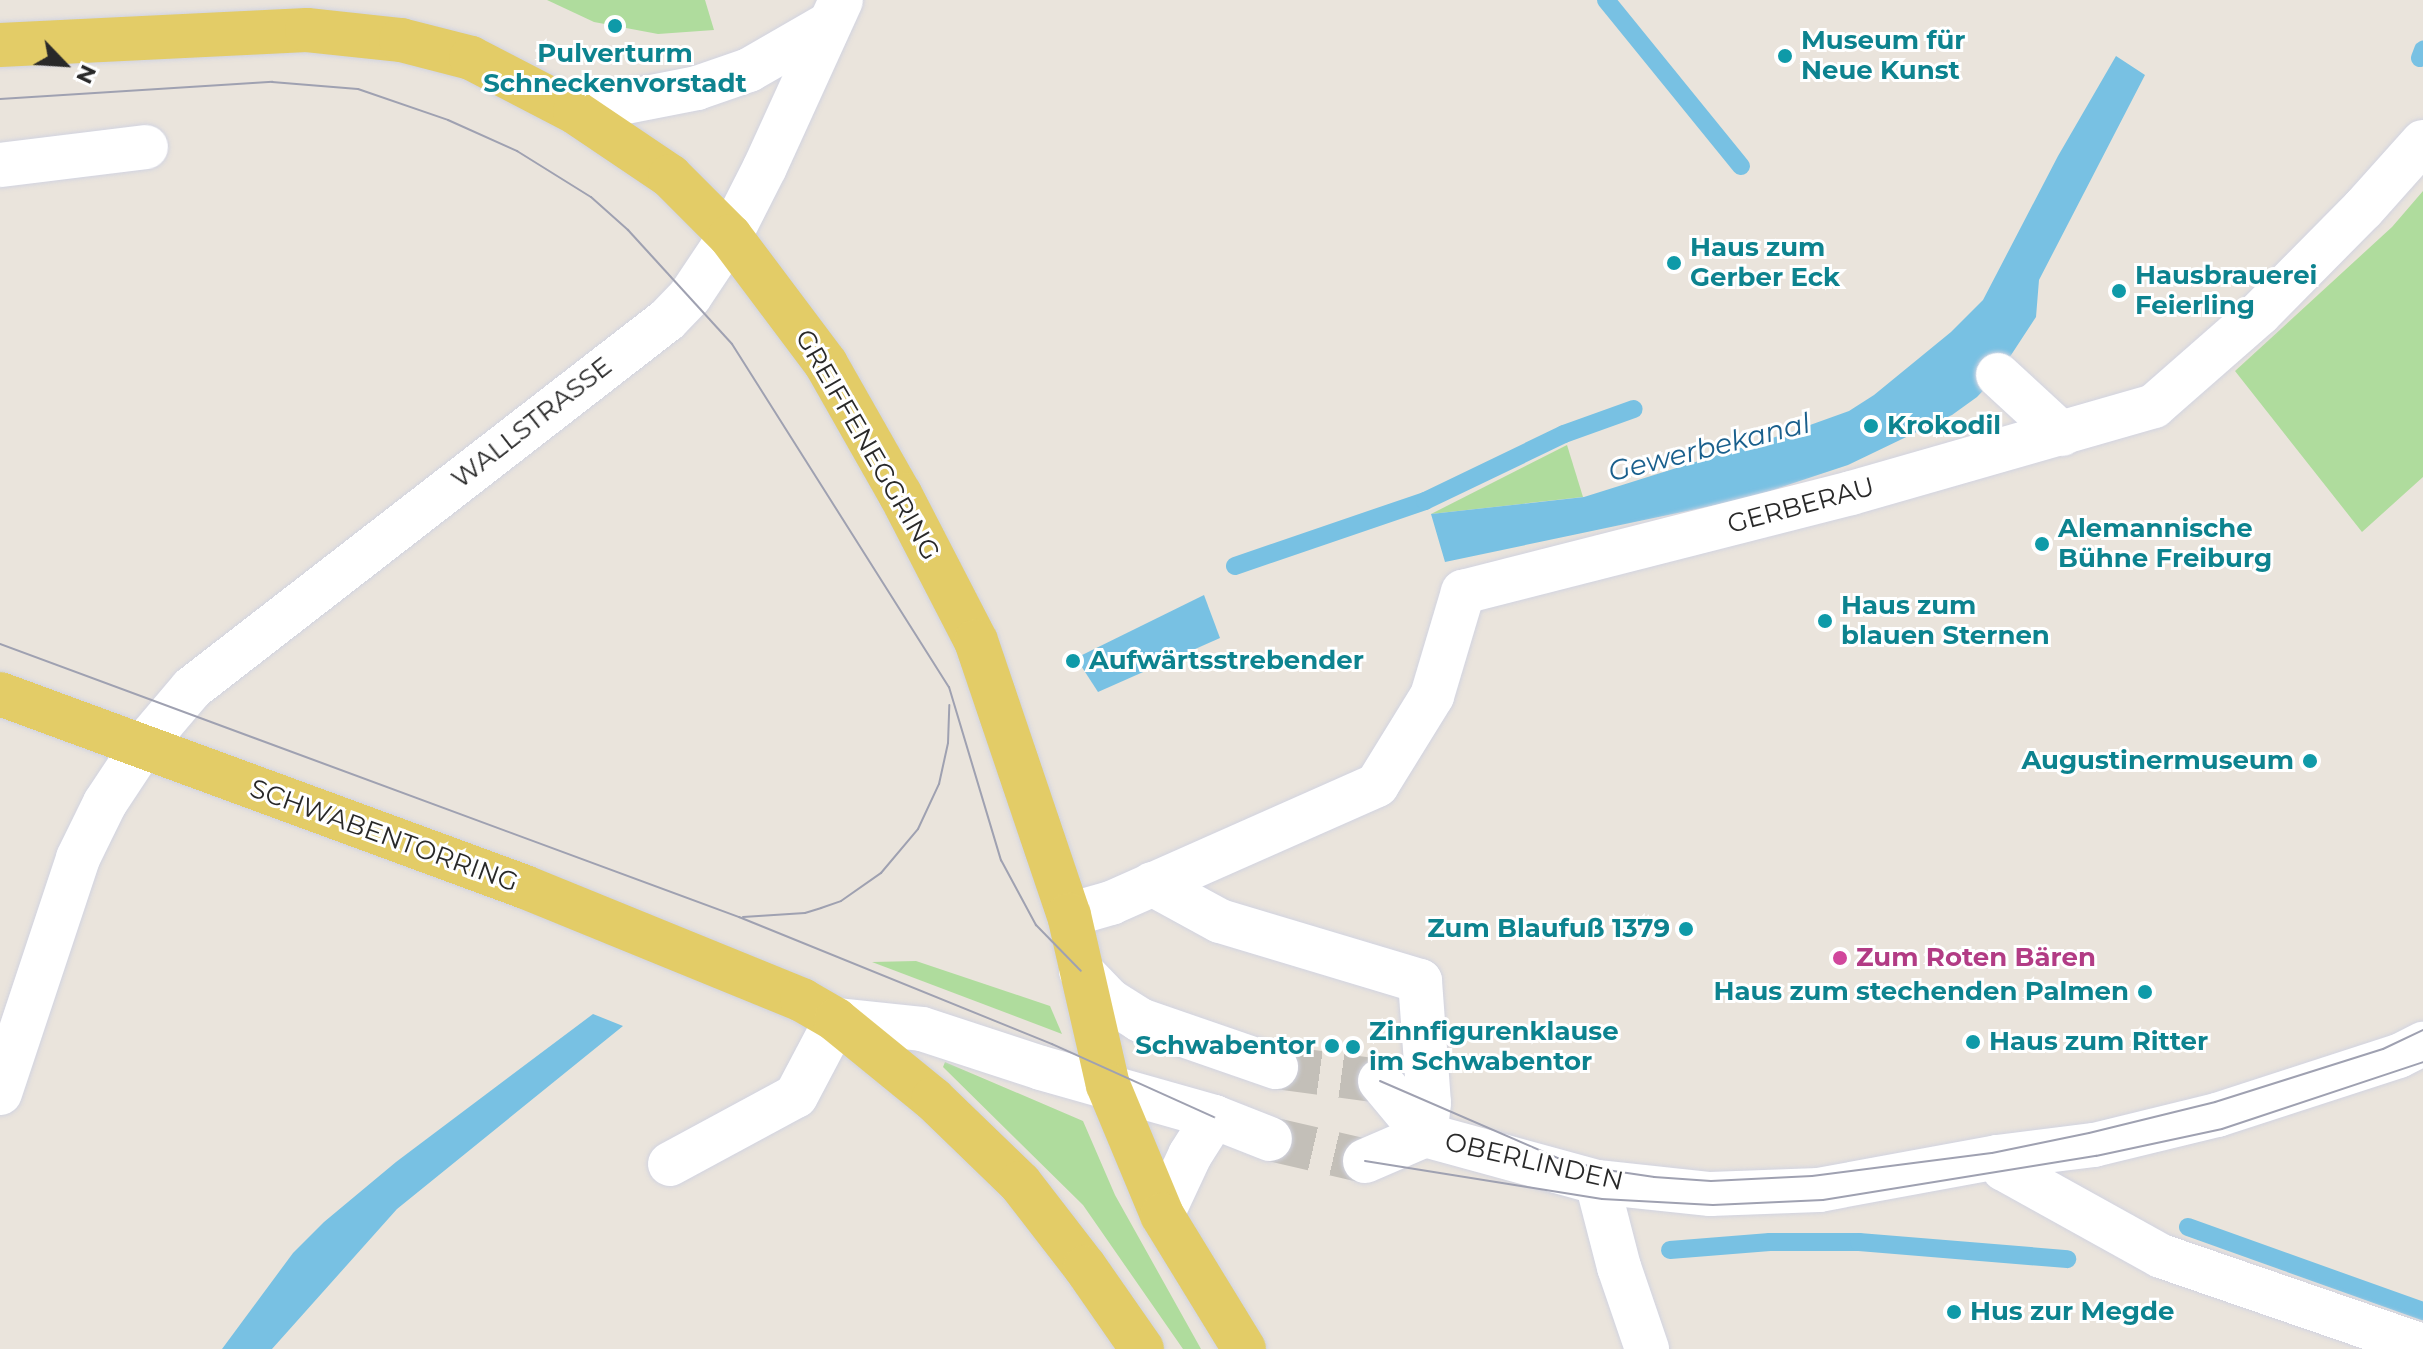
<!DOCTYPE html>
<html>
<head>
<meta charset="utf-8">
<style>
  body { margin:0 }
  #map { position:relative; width:2423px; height:1349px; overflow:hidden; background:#eae4dc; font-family:Montserrat,sans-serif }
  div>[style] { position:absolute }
  .green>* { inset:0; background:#afdc9d }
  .water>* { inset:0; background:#78c1e3 }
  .stream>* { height:18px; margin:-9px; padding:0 9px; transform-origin:9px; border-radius:9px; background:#78c1e3 }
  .minor-tunnel>* { height:44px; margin-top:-22px; transform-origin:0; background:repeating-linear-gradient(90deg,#c3bfb8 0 44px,transparent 0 66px) }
  .roads { filter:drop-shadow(0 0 2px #d1d3e0) drop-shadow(0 0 2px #d1d3e0) }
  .minor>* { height:44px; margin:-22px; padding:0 22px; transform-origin:22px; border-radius:22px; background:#fff }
  .major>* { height:44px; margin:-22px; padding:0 22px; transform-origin:22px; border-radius:22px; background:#e3cc67 }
  .tram>* { height:2px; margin:-1px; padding:0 1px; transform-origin:1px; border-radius:1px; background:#9fa1b1 }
  .dots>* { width:22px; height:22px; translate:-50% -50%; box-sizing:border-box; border:4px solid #fff; border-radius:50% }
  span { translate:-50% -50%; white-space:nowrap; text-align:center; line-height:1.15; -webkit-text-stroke:6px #fff; paint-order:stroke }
  .culture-label { font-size:26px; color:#0d838f; font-weight:700 }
  .left { translate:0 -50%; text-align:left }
  .right { translate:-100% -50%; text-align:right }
  .street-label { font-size:26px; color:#292929 }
  .hotel-label { font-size:26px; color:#b23c85; font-weight:700 }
  .water-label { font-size:28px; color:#195f8c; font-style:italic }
  .north { position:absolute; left:24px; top:24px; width:80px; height:80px; -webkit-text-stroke:6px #fff; paint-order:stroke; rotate:115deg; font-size:22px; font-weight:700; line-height:32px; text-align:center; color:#292929 }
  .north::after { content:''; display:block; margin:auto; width:28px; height:36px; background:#292929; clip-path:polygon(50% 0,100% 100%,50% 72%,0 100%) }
</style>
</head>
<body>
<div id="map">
  <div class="green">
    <i style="clip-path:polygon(547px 0,705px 0,714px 30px,658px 34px,594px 22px)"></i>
    <i style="clip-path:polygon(2423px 191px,2423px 477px,2362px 532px,2235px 371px,2392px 227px)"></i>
    <i style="clip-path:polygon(1567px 445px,1583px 497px,1431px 514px)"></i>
    <i style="clip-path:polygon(916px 961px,1050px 1006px,1062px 1034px,872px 962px)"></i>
    <i style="clip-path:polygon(945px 1062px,1083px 1121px,1115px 1195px,1201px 1349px,1183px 1349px,1083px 1205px,943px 1067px)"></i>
  </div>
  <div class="water">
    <i style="clip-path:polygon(2116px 56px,2145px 75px,2039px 280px,2036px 317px,1998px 375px,1977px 397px,1952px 415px,1848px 465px,1749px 498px,1445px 562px,1431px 514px,1584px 497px,1785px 434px,1849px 411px,1874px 395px,1951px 332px,1983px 300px,2058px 156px)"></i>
    <i style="clip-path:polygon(1204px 595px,1220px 638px,1098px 692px,1076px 658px)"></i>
    <i style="clip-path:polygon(593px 1014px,623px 1026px,397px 1209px,272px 1349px,222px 1349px,293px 1253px,324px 1222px,396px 1162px)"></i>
  </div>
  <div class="stream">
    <i style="left:1606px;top:0;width:214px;rotate:50.9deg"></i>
    <i style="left:2420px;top:58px;width:9px;rotate:-69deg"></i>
    <i style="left:1235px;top:566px;width:201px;rotate:-18.9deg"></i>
    <i style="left:1425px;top:501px;width:154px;rotate:-25.7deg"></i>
    <i style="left:1564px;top:434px;width:74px;rotate:-19.7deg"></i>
    <i style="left:2188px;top:1227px;width:250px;rotate:19.7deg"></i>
    <i style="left:1670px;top:1250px;width:100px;rotate:-4.6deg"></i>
    <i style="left:1770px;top:1242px;width:89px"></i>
    <i style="left:1859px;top:1242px;width:209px;rotate:4.7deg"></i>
  </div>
  <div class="minor-tunnel">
    <i style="left:1276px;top:1067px;width:105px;rotate:7.7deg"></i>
    <i style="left:1270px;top:1139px;width:98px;rotate:13deg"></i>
  </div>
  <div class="roads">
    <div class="minor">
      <i style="left:575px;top:112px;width:124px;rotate:-11.1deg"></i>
      <i style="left:697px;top:88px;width:55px;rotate:-19.1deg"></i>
      <i style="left:749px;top:70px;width:92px;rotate:-29.9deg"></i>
      <i style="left:0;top:165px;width:147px;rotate:-7deg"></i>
      <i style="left:1998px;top:375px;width:87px;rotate:42.7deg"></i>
      <i style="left:1152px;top:884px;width:77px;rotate:28.6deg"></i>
      <i style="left:1220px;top:921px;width:209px;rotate:16.7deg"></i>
      <i style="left:1420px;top:981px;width:122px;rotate:85.8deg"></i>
      <i style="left:1429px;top:1103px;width:32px;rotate:97deg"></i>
      <i style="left:1069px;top:915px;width:44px;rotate:-15.9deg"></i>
      <i style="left:1111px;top:903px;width:291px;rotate:-23.9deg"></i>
      <i style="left:1377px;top:785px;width:105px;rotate:-58.3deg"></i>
      <i style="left:1432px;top:696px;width:109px;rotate:-73.4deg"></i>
      <i style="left:1463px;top:592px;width:400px;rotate:-14.3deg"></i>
      <i style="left:1851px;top:493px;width:315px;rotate:-16deg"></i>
      <i style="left:2154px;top:406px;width:140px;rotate:-41.2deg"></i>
      <i style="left:2259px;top:314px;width:148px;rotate:-45.3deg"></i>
      <i style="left:2363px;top:209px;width:90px;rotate:-48.2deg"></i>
      <i style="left:1081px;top:971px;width:42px;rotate:46deg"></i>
      <i style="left:1110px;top:1001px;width:36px;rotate:32deg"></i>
      <i style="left:1140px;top:1020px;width:144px;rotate:19.1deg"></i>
      <i style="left:1380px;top:1081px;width:70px;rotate:50.2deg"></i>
      <i style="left:1425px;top:1135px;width:178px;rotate:15.3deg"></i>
      <i style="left:1597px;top:1182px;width:114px;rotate:6.1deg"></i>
      <i style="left:1710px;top:1194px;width:109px;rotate:-2.1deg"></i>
      <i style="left:1819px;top:1190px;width:181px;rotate:-10.5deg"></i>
      <i style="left:1997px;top:1157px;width:98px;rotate:-7.1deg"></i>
      <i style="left:2094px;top:1145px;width:127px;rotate:-13.7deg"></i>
      <i style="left:2217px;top:1115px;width:191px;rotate:-18deg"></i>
      <i style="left:2399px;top:1056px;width:27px;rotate:-27deg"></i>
      <i style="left:0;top:1093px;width:248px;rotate:-71.6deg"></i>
      <i style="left:78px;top:858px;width:61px;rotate:-63.9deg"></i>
      <i style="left:105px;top:803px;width:67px;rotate:-56.5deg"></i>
      <i style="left:142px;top:747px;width:77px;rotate:-49.7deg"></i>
      <i style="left:192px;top:688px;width:601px;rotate:-37.77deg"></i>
      <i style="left:667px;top:320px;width:33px;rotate:-46deg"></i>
      <i style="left:690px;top:296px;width:72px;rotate:-56.3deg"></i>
      <i style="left:730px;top:236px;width:77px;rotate:-63.1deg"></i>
      <i style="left:765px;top:167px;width:183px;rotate:-65.5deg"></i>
      <i style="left:1997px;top:1157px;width:14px;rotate:60deg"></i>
      <i style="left:2004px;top:1169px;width:179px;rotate:29deg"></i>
      <i style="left:2161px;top:1256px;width:277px;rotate:19deg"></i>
      <i style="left:1365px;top:1161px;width:65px;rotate:-23.4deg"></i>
      <i style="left:670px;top:1164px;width:143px;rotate:-28.4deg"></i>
      <i style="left:796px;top:1096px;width:86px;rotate:-62.2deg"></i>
      <i style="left:836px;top:1020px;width:86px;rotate:6deg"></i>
      <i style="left:922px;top:1029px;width:125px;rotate:18.1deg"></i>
      <i style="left:1041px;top:1068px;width:180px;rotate:15.8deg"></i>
      <i style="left:1214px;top:1117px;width:60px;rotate:21.4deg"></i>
      <i style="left:1597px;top:1182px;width:88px;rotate:75.5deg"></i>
      <i style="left:1619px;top:1267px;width:87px;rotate:71.1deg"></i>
      <i style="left:1162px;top:1215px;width:66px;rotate:-65deg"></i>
      <i style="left:1190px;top:1155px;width:45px;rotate:-57.7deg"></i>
    </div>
    <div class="major">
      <i style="left:0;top:45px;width:307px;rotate:-2.8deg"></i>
      <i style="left:307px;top:30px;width:95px;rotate:6.1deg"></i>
      <i style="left:401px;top:40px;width:72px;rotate:14.4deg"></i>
      <i style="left:471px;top:58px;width:117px;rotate:27.4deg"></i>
      <i style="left:575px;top:112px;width:115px;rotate:34deg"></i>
      <i style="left:670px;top:176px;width:85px;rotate:45deg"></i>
      <i style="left:730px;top:236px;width:160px;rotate:53.1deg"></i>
      <i style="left:826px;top:364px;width:150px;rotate:60.4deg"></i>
      <i style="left:900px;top:494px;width:165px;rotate:62.7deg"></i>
      <i style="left:976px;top:641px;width:289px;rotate:71.3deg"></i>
      <i style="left:1069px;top:915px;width:174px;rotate:77.1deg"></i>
      <i style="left:1108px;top:1085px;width:141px;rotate:67.4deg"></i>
      <i style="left:1162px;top:1215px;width:157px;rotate:58.5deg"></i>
      <i style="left:0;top:694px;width:559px;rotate:20.18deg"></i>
      <i style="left:525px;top:887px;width:299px;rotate:22.2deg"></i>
      <i style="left:802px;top:1000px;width:39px;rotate:30deg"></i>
      <i style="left:836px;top:1020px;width:125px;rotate:39.2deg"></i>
      <i style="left:933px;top:1099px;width:121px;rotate:44deg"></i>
      <i style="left:1020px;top:1183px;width:106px;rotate:52.3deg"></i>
      <i style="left:1085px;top:1267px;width:100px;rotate:55.2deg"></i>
    </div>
  </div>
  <div class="tram">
    <i style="left:0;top:99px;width:273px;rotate:-3.6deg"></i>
    <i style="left:272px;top:82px;width:86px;rotate:4.7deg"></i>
    <i style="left:358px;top:89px;width:95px;rotate:19deg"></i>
    <i style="left:448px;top:120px;width:76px;rotate:24.2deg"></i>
    <i style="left:517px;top:151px;width:87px;rotate:31.9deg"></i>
    <i style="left:591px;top:197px;width:50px;rotate:41.7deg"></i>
    <i style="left:628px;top:230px;width:154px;rotate:47.6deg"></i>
    <i style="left:732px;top:344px;width:406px;rotate:57.7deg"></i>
    <i style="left:949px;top:687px;width:181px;rotate:73.3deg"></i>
    <i style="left:1001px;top:860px;width:74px;rotate:61.7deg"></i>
    <i style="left:1036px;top:925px;width:64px;rotate:45.6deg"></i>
    <i style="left:0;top:644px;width:788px;rotate:20.28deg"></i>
    <i style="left:739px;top:917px;width:338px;rotate:22.1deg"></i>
    <i style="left:1052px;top:1044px;width:178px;rotate:24.3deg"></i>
    <i style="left:743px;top:917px;width:62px;rotate:-3.7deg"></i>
    <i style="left:805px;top:913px;width:17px;rotate:-17deg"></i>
    <i style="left:821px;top:908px;width:21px;rotate:-19deg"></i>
    <i style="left:841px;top:901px;width:49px;rotate:-35deg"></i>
    <i style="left:881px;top:873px;width:57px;rotate:-49.9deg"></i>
    <i style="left:918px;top:829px;width:50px;rotate:-65deg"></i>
    <i style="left:939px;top:784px;width:42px;rotate:-77.6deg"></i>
    <i style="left:948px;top:743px;width:38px;rotate:-88deg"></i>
    <i style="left:1380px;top:1081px;width:194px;rotate:23.4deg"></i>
    <i style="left:1558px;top:1158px;width:43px;rotate:14.7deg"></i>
    <i style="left:1600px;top:1169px;width:55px;rotate:8.4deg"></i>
    <i style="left:1654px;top:1177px;width:57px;rotate:4deg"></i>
    <i style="left:1711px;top:1181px;width:101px;rotate:-2.8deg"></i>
    <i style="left:1812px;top:1176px;width:181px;rotate:-7.3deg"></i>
    <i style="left:1992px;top:1153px;width:99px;rotate:-11.7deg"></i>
    <i style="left:2089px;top:1133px;width:130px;rotate:-13.8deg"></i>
    <i style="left:2215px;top:1102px;width:176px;rotate:-17.5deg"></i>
    <i style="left:2383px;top:1049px;width:44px;rotate:-25.4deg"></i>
    <i style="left:1365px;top:1161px;width:240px;rotate:9.1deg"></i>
    <i style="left:1602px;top:1199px;width:111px;rotate:3.1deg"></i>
    <i style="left:1713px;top:1205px;width:110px;rotate:-2.6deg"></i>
    <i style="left:1823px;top:1200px;width:277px;rotate:-9.2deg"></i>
    <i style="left:2096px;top:1156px;width:129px;rotate:-12.1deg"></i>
    <i style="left:2222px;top:1129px;width:212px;rotate:-18.4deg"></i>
  </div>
  <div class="dots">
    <i style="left:615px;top:26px;background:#0f9aa8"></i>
    <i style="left:1785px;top:56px;background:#0f9aa8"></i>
    <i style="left:1674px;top:263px;background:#0f9aa8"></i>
    <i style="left:2119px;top:291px;background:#0f9aa8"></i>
    <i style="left:1871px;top:426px;background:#0f9aa8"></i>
    <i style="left:2042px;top:544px;background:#0f9aa8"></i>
    <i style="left:1825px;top:621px;background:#0f9aa8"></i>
    <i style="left:1073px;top:661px;background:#0f9aa8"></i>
    <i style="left:2310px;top:761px;background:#0f9aa8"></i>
    <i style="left:1686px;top:929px;background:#0f9aa8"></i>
    <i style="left:1840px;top:958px;background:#d1479c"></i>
    <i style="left:2145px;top:992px;background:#0f9aa8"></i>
    <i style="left:1973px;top:1042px;background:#0f9aa8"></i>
    <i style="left:1332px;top:1046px;background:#0f9aa8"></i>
    <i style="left:1353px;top:1047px;background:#0f9aa8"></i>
    <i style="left:1954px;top:1312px;background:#0f9aa8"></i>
  </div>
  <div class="culture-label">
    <span class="left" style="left:1801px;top:56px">Museum für<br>Neue Kunst</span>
    <span style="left:615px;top:69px">Pulverturm<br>Schneckenvorstadt</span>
    <span class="left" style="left:1690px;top:263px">Haus zum<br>Gerber Eck</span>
    <span class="left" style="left:2135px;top:291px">Hausbrauerei<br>Feierling</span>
    <span class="left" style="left:1887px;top:426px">Krokodil</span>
    <span class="left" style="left:2058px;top:544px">Alemannische<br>Bühne Freiburg</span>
    <span class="left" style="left:1841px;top:621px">Haus zum<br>blauen Sternen</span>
    <span class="left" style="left:1089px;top:661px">Aufwärtsstrebender</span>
    <span class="right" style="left:2294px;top:761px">Augustinermuseum</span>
    <span class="right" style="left:1670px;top:929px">Zum Blaufuß 1379</span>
    <span class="right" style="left:2129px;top:992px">Haus zum stechenden Palmen</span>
    <span class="left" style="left:1369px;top:1047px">Zinnfigurenklause<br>im Schwabentor</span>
    <span class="left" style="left:1989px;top:1042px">Haus zum Ritter</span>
    <span class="right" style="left:1316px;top:1046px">Schwabentor</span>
    <span class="left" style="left:1970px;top:1312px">Hus zur Megde</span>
  </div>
  <div class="street-label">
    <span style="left:532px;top:423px;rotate:-38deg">WALLSTRASSE</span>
    <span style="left:867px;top:445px;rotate:60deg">GREIFFENEGGRING</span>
    <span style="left:1801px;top:506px;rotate:-15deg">GERBERAU</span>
    <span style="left:384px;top:836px;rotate:20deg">SCHWABENTORRING</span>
    <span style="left:1534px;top:1162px;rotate:13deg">OBERLINDEN</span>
  </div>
  <div class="hotel-label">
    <span class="left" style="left:1856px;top:958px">Zum Roten Bären</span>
  </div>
  <div class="water-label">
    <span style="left:1709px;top:447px;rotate:-14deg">Gewerbekanal</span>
  </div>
  <div class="north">N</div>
</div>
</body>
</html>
